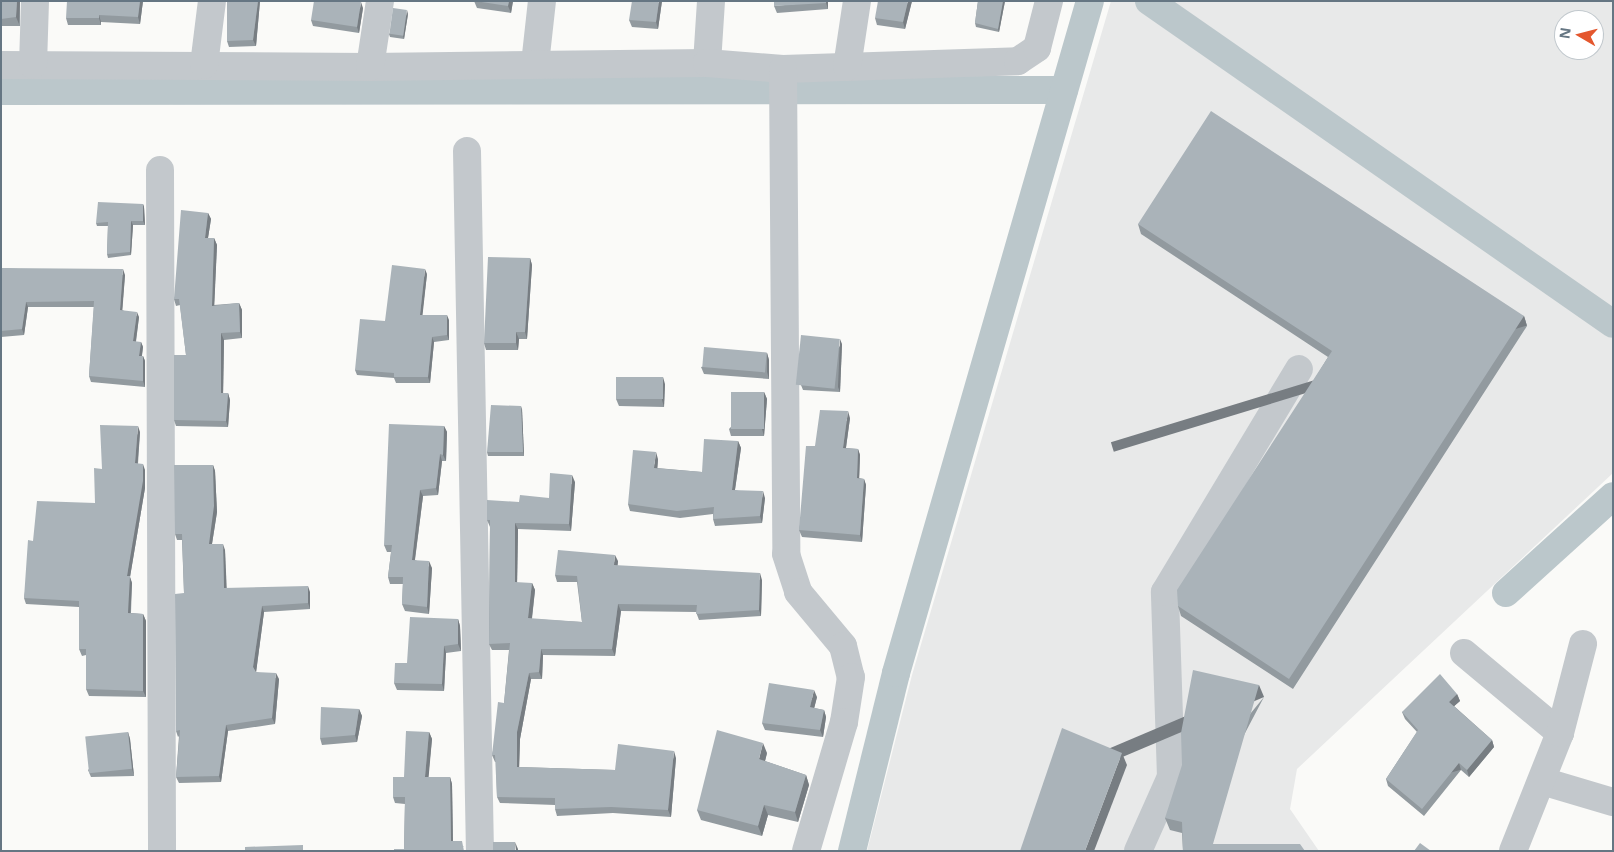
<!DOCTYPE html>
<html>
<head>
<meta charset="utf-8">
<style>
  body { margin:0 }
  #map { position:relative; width:1614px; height:852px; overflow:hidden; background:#fafaf8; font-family:"Open Sans",sans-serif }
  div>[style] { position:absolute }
  .built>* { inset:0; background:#e8e9e9 }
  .canal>* { height:28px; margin:-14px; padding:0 14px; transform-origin:14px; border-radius:14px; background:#bbc7cb }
  .minor>* { height:28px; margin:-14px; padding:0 14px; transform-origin:14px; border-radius:14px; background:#c3c8cc }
  .wall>* { inset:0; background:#929a9f; transform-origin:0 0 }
  .shaded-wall>* { inset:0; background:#777d82; transform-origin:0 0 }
  .building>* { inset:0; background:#aab3b9; transform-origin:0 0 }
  span { translate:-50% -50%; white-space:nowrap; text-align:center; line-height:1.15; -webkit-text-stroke:5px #fff; paint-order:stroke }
  .frame { position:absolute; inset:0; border:2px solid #657683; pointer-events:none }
  .north { position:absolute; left:1554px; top:10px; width:50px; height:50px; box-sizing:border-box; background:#fff; border:1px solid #c1c8cd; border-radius:50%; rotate:278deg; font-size:14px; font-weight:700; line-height:20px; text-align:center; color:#657683 }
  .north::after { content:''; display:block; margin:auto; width:18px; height:22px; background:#e4572e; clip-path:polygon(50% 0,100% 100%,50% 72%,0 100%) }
</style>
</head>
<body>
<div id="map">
  <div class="built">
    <i style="clip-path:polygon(evenodd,1111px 1px,1613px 1px,1613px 473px,1297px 769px,1290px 809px,1319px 851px,867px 851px,912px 675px,1111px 1px,1564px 20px,1594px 20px,1594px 50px,1564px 50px,1564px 20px)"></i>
  </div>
  <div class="canal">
    <i style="left:1149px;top:1px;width:565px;rotate:34.84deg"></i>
    <i style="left:1px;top:91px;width:1063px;rotate:-0.05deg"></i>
    <i style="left:1506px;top:593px;width:144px;rotate:-42.2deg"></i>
    <i style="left:852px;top:851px;width:183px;rotate:-76.1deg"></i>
    <i style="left:896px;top:673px;width:699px;rotate:-73.9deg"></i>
  </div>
  <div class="minor">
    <i style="left:707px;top:63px;width:62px;rotate:-86.3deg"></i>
    <i style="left:535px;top:64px;width:63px;rotate:-83.7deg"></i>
    <i style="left:1px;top:65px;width:369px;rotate:0.3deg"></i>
    <i style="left:370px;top:67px;width:337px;rotate:-0.7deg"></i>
    <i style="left:707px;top:63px;width:76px;rotate:4.5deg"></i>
    <i style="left:783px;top:69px;width:235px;rotate:-1.9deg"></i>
    <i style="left:1018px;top:61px;width:23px;rotate:-34deg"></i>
    <i style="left:1037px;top:48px;width:49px;rotate:-75.7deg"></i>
    <i style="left:33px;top:65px;width:64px;rotate:-88.2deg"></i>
    <i style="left:204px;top:65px;width:64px;rotate:-82.9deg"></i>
    <i style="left:370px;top:67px;width:67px;rotate:-81.4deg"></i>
    <i style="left:847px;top:67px;width:67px;rotate:-81.4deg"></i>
    <i style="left:783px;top:69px;width:485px;rotate:89.6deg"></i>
    <i style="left:786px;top:554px;width:40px;rotate:72deg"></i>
    <i style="left:798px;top:592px;width:70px;rotate:50.2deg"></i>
    <i style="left:843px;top:646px;width:32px;rotate:76deg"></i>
    <i style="left:851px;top:677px;width:46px;rotate:98.8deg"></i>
    <i style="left:844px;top:722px;width:134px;rotate:106.4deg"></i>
    <i style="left:467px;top:151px;width:700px;rotate:88.94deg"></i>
    <i style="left:160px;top:170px;width:681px;rotate:89.83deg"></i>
    <i style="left:1464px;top:653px;width:125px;rotate:39.8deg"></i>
    <i style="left:1542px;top:781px;width:74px;rotate:16.5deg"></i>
    <i style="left:1138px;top:851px;width:81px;rotate:-66deg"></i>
    <i style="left:1171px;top:777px;width:185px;rotate:-91.9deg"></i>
    <i style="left:1165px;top:592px;width:260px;rotate:-59deg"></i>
    <i style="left:1513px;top:851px;width:127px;rotate:-68.3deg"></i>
    <i style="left:1560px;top:733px;width:92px;rotate:-75.5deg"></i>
  </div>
  <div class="wall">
    <i style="left:1px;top:1px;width:19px;height:25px"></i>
    <i style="clip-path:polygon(143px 1px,140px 24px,101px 22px,101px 25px,68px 25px,66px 18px)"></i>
    <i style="clip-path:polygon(227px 1px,260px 1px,256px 46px,229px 47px,227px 41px)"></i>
    <i style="clip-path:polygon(474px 1px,513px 1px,511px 13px,477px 8px)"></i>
    <i style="clip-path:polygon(662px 1px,658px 29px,632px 27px,629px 20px)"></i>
    <i style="clip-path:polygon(828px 1px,828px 9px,777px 13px,774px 6px)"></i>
    <i style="clip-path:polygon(912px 1px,905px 29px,877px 25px,875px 18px)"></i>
    <i style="clip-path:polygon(978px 1px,1005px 1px,999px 32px,976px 27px,975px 23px)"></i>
    <i style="clip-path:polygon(363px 8px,359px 33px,313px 26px,311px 20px)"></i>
    <i style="clip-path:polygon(408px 14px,404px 39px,390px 37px,389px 34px)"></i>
    <i style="clip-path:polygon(143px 204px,144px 207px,145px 225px,133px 225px,131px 255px,108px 258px,107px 254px,108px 226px,97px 226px,96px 223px)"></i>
    <i style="clip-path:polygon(208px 213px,211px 219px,208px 238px,214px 238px,217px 245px,214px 305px,239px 303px,242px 310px,242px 338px,224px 340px,223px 393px,228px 393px,230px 400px,228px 427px,176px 426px,174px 420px,186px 355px,180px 305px,176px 306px,174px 299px)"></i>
    <i style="clip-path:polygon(1138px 224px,1524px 316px,1527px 326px,1293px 689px,1181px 616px,1178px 606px,1328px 357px,1141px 234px)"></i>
    <i style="clip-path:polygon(530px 258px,532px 265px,527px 339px,519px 339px,518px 350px,486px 350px,484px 343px)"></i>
    <i style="clip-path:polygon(1px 268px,125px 275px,122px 310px,139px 317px,136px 342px,141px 342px,143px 347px,142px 356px,143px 356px,145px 361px,145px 387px,91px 382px,89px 376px,94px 307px,28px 307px,24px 335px,1px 337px)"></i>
    <i style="clip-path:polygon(427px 274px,422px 315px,449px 320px,449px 340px,434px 342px,430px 383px,396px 383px,394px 378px,357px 375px,355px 370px,385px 321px)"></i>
    <i style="clip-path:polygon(842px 344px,840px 392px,803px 390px,801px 385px)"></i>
    <i style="clip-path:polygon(767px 353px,769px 360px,769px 379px,704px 374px,701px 367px)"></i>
    <i style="clip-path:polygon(665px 384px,664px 407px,619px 406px,616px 399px)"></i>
    <i style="clip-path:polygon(764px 392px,767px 399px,764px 436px,731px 436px,729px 429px)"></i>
    <i style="clip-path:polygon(522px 409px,524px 456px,488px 456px,487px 452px)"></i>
    <i style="clip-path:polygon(850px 418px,846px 448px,858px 449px,860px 455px,859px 478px,864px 479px,866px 485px,862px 542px,802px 537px,799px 530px,815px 446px)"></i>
    <i style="clip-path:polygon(444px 426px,447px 432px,446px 461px,442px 461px,438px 495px,423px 496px,415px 560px,432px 568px,429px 614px,405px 611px,402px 604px,403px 584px,390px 584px,388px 577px,391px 552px,387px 552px,384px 545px)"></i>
    <i style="clip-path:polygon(140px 432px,138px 464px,145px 470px,145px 488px,130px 577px,132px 583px,131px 613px,143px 614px,146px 621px,146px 697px,89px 696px,86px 689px,86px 655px,82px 656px,79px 649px,79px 607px,26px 604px,24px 598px,33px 541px,95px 503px,102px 469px)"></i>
    <i style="clip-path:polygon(738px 441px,741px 448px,735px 490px,765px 498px,762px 523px,715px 526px,713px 519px,713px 514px,680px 518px,630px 511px,628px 504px,658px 459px,657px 468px,702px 472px)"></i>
    <i style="clip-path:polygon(213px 465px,215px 471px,217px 512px,212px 544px,225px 550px,226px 588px,310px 592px,310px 609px,264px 612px,256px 672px,279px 679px,275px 724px,228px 731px,221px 782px,179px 783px,176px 777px,179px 736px,178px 737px,176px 731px,184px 593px,182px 540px,177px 540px,175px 534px)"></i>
    <i style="clip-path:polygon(575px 482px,571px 531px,518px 529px,517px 583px,532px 583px,535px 590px,532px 619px,582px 622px,577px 582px,557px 582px,555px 575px,618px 561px,617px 566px,762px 580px,761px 616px,699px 620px,696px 612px,621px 611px,615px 656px,543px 655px,542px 679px,531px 679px,520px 739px,519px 767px,615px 770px,676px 758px,671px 817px,613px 813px,557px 816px,555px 809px,555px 805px,500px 803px,497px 797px,496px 762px,495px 762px,492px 755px,504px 703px,509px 650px,492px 650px,489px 644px,490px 527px,487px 520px,519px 502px,549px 498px)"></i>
    <i style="clip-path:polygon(458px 619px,460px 626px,461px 651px,446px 653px,444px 691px,397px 690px,394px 683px,407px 663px)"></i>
    <i style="clip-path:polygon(1457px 694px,1460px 701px,1454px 706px,1492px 740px,1494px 747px,1469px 777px,1461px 770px,1424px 816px,1388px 786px,1386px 779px,1417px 732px,1405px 719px,1402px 712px)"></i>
    <i style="clip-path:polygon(817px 697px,814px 708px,824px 710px,826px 717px,823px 737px,765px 730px,762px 723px)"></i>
    <i style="clip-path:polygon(1264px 697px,1183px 851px,1182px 833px,1170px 830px,1165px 818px)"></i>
    <i style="clip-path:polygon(359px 709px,362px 716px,357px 742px,322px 745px,320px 738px)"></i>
    <i style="clip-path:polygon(128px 732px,130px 739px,134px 776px,91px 777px,88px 770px)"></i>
    <i style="clip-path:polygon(429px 732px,432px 739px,428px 777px,450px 777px,452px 784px,453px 841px,464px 847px,404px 849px,405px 804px,395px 803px,393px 797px)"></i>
    <i style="clip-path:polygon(767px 753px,765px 761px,806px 775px,809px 785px,798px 822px,768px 815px,762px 836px,701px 820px,697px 810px)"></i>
  </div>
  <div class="shaded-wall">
    <i style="clip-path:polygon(17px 1px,20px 1px,19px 24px,16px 17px)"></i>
    <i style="clip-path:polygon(140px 1px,143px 1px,140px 24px,138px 17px)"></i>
    <i style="clip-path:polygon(258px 1px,260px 1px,256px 46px,253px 40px)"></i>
    <i style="clip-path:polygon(509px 1px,513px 1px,511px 13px,508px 6px)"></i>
    <i style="clip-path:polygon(659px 1px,662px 1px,658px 29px,656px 22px)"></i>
    <i style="clip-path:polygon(826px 1px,828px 1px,828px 9px,826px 3px)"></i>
    <i style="clip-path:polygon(908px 1px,912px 1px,905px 29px,903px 22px)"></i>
    <i style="clip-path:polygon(1003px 1px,1005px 1px,999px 32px,998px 29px)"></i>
    <i style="clip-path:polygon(361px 2px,363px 8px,359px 33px,357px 27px)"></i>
    <i style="clip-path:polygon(407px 10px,408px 14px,404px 39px,403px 36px)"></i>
    <i style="clip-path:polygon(99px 15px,101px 22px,101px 25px,99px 18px)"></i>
    <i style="clip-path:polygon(143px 204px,144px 207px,145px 225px,143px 221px)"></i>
    <i style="clip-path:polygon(208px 213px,211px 219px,207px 244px,205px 238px)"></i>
    <i style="clip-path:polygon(131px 221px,133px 225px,131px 255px,130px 252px)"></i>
    <i style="clip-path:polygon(214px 238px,217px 245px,214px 312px,212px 306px)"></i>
    <i style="clip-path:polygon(530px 258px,532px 265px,527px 339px,525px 332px)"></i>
    <i style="clip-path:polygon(123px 269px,125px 275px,122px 315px,120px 310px)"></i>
    <i style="clip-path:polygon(425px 269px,427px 274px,422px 320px,420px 315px)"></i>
    <i style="clip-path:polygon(26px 302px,28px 307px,24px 335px,22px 329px)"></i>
    <i style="clip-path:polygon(239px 303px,242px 310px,242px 338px,240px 332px)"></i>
    <i style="clip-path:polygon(137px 312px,139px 317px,135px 347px,133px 341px)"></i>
    <i style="clip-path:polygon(447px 315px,449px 320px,449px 340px,447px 335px)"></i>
    <i style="left:1524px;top:316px;width:10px;height:432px;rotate:73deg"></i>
    <i style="clip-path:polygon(516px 332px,519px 339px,518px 350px,516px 343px)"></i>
    <i style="clip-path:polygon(221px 333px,224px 340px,223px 400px,221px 393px)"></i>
    <i style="clip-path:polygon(432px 337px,434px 342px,430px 383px,428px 377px)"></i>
    <i style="clip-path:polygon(840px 339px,842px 344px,840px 392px,838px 387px)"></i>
    <i style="clip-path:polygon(141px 342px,143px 347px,141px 361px,139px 356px)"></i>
    <i style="clip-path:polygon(767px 353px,769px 360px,769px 379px,767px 372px)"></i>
    <i style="clip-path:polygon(143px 356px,145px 361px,145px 387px,143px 381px)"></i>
    <i style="clip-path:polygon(663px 377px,665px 384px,664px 407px,662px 400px)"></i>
    <i style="clip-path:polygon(764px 392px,767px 399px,764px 436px,762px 429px)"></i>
    <i style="clip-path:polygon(228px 393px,230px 400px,228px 427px,226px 421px)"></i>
    <i style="clip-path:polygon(521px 406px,522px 409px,524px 456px,523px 452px)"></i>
    <i style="clip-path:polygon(848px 411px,850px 418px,845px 454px,843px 448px)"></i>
    <i style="clip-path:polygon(138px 426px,140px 432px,137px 470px,135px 463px)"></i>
    <i style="clip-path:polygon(444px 426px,447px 432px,446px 461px,443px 455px)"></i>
    <i style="clip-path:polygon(738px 441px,741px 448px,734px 496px,732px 490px)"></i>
    <i style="clip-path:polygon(858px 449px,860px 455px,859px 484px,857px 478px)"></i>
    <i style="clip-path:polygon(656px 452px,658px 459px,657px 475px,654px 468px)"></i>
    <i style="clip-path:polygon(440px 454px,442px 461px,438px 495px,436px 488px)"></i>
    <i style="clip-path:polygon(143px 464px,145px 470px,145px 488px,130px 577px,132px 583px,130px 620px,128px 613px,127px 576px)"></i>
    <i style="clip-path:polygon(213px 465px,215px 471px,217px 512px,211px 550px,209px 544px)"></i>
    <i style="clip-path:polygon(572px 475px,575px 482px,571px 531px,569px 524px)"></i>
    <i style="clip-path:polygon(864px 479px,866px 485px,862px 542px,860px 535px)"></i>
    <i style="clip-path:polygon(420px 490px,423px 496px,414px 566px,412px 560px)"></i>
    <i style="clip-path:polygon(763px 491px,765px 498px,762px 523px,760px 516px)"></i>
    <i style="clip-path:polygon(515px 523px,518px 529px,517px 589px,515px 582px)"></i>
    <i style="clip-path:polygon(223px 544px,225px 550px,227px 594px,224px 588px)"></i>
    <i style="clip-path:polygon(615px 555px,618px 561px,617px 572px,614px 565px)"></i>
    <i style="clip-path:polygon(429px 561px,432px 568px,429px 614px,427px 607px)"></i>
    <i style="clip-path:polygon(760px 573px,762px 580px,761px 616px,759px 610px)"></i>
    <i style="clip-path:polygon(532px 583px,535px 590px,531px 625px,528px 618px)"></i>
    <i style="clip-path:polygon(308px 586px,310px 592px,310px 609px,308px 603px)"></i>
    <i style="clip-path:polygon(618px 604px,621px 611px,615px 656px,612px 649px)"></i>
    <i style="clip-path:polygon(262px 606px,264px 612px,256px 673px,253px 667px)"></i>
    <i style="clip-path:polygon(143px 614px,146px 621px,146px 697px,143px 691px)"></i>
    <i style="clip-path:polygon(458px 619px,460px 626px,461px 651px,458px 644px)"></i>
    <i style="clip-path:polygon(444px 646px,446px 653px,444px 691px,442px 684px)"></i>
    <i style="clip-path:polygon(541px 649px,543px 655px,542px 679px,539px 672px)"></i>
    <i style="clip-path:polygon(276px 673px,279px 679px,275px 724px,272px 718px)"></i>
    <i style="clip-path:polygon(529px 673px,531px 679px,520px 739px,519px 773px,517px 767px,517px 732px)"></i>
    <i style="left:1259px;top:685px;width:13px;height:166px;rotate:67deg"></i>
    <i style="clip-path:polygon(814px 690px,817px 697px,813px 713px,810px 707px)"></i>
    <i style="clip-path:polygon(1457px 694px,1460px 701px,1451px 709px,1449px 702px)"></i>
    <i style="clip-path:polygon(359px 709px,362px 716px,357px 742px,355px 735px)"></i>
    <i style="clip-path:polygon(824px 710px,826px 717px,823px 737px,820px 730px)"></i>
    <i style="clip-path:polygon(226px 725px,228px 731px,221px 782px,219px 776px)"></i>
    <i style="clip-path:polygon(128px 732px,130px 739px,134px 776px,132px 769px)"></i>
    <i style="clip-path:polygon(429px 732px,432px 739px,428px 784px,425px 777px)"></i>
    <i style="clip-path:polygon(1492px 740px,1494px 747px,1469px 777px,1467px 770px)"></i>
    <i style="clip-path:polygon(763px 743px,767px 753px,763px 769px,759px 759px)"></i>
    <i style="clip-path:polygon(674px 751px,676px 758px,671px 817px,668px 810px)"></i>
    <i style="clip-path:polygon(1122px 753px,1127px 765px,1094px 851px,1085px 851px)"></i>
    <i style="left:1459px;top:763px;width:7px;height:59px;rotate:74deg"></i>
    <i style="clip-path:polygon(806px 775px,809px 785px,798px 822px,795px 812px)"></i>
    <i style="clip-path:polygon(450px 777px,452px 784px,453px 847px,451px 841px)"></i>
    <i style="clip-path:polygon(764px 805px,768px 815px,762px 836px,758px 826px)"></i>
    <i style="clip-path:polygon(515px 842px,518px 849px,518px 851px,516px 851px)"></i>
  </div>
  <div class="building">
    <i style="clip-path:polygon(1px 1px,17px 1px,16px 17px,1px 19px)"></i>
    <i style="clip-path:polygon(67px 1px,140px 1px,138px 17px,99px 15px,99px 18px,66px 18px)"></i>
    <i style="clip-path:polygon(227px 1px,258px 1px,253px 40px,227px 41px)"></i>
    <i style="clip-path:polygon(314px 1px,354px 1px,361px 2px,357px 27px,311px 20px)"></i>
    <i style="clip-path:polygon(475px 1px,509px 1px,508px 6px)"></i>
    <i style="clip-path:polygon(632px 1px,659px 1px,656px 22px,629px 20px)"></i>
    <i style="clip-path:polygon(774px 1px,826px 1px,826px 3px,774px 6px)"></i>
    <i style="clip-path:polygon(878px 1px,908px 1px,903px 22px,875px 18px)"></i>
    <i style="clip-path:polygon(978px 1px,1003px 1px,998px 29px,975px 23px)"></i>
    <i style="left:393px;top:8px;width:14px;height:26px;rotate:8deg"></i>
    <i style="clip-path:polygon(1211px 111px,1524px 316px,1289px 679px,1178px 606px,1177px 590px,1332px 351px,1138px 224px)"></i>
    <i style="clip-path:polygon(98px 202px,143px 204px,143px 221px,131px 221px,130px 252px,107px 254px,108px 222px,96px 223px)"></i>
    <i style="clip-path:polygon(181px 210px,208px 213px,205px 238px,214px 238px,212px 306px,239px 303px,240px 332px,221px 333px,221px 393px,228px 393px,226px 421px,174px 420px,174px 355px,186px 355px,179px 299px,174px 299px)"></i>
    <i style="clip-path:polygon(488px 257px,530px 258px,525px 332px,516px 332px,516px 343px,484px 343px)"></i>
    <i style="clip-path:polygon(392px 265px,425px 269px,420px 315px,447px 315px,447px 335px,432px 337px,428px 377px,394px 377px,394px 373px,355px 370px,360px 319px,385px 321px)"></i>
    <i style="clip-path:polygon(1px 268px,123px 269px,120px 310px,137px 312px,133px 341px,141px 342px,139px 356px,143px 356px,143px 381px,89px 376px,94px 301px,26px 302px,22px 329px,1px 331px)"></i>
    <i style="left:801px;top:335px;width:39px;height:50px;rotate:6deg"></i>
    <i style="left:704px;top:347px;width:63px;height:20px;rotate:5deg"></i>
    <i style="left:616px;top:377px;width:47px;height:22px"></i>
    <i style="left:731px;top:392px;width:33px;height:37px"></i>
    <i style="clip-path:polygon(491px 405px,521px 406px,523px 452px,487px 452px)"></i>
    <i style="clip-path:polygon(820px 410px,848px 411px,843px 448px,858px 449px,857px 478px,864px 479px,860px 535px,799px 530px,806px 446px,815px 446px)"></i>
    <i style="clip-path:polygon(389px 424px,444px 426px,443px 455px,440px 454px,436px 488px,420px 490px,412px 560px,429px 561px,427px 607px,402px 604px,403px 577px,388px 577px,392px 545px,384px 545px)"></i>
    <i style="clip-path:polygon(100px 425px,138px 426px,135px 463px,143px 464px,143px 481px,127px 576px,130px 576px,128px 613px,143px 614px,143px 691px,86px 689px,86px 649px,79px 649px,79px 601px,24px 598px,28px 540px,33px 541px,37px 501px,95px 503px,94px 468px,102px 469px)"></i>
    <i style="clip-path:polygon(704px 439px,738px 441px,732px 490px,763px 491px,760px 516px,713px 519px,714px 507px,677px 511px,628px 504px,633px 450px,656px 452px,654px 468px,702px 472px)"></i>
    <i style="clip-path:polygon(174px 465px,213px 465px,214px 506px,209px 544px,223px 544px,224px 588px,308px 586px,308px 603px,262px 606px,253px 667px,256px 672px,276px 673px,272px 718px,226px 725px,219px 776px,176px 777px,180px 730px,176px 731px,175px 594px,184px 593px,182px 534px,175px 534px)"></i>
    <i style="clip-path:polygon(550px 473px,572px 475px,569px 524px,515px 523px,515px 582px,532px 583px,528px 618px,582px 622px,577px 576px,555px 575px,558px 550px,615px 555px,614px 565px,760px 573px,759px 610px,696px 614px,697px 605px,618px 604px,612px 649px,541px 649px,539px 672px,529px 673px,517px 732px,517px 767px,615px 770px,618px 744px,674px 751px,668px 810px,611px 807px,555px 809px,555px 798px,497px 797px,495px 755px,492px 755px,498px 702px,504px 703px,510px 643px,489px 644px,490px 520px,487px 520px,487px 500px,519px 502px,520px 495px,549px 498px)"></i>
    <i style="clip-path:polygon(410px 617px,458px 619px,458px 644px,444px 646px,442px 684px,394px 683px,395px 663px,407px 663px)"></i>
    <i style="clip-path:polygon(1193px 670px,1259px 685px,1213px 844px,1300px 844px,1305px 851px,1183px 851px,1182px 822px,1165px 818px,1182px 765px,1181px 733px)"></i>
    <i style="clip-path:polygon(1440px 674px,1457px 694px,1449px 702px,1492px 740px,1467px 770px,1459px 763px,1422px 809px,1386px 779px,1418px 730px,1402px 712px)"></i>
    <i style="clip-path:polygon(769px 683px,814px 690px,810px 707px,824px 710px,820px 730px,762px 723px)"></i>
    <i style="clip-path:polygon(321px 707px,359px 709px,355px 735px,320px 738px)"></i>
    <i style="clip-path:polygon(1062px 728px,1122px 753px,1085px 851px,1020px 851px)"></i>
    <i style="clip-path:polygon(717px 730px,763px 743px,759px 759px,806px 775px,795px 812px,764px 805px,758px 826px,697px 810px)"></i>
    <i style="clip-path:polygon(406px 731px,429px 732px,425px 777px,450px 777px,451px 841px,462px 841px,464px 851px,394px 851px,394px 849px,404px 849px,405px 797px,393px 797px,393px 777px,404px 777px)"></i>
    <i style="left:128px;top:732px;width:37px;height:43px;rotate:84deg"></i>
    <i style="left:493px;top:842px;width:22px;height:9px"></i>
    <i style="clip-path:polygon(1420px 843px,1431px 851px,1414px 851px)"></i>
    <i style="clip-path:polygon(303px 845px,303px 851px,245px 851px,245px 847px)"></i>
  </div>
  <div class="frame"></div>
  <div class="north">N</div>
</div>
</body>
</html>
